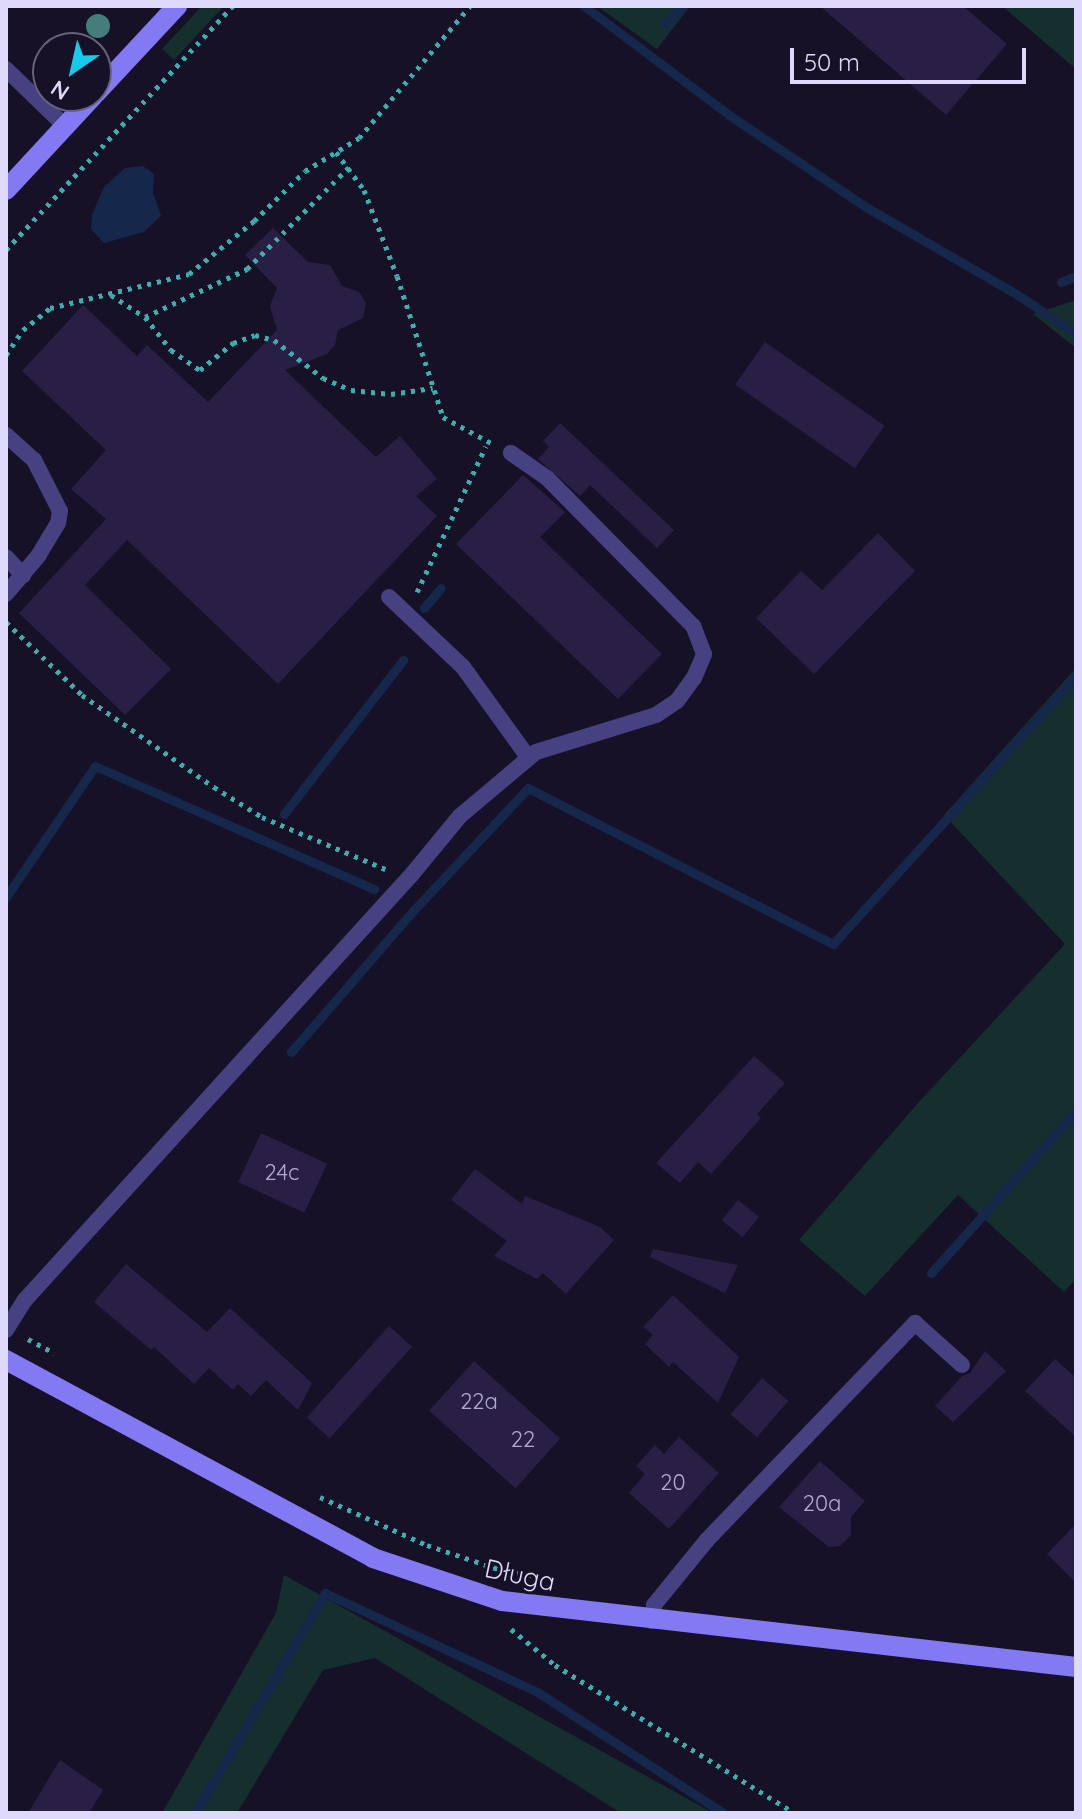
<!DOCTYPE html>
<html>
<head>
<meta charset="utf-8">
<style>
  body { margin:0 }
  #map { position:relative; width:1082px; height:1819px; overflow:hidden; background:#161126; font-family:Quicksand,sans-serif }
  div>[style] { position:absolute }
  .green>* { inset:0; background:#152f2f }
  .water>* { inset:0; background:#15284c }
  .stream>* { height:9px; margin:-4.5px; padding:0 4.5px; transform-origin:4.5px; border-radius:4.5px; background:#15284c }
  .building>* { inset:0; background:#291f45; transform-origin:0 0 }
  .path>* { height:5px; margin-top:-2.5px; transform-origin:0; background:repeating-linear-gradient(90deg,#3aafae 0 4px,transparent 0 10px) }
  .lane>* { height:16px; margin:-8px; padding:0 8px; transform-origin:8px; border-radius:8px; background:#464180 }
  .secondary>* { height:20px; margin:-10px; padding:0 10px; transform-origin:10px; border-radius:10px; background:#8279f3 }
  .trees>* { width:24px; height:24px; margin:-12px; border-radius:50%; background:#457d7b }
  span { translate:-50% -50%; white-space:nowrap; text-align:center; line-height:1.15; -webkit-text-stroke:6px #161126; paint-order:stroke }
  .number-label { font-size:22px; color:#b2aace }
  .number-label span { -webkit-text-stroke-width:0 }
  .street-label { font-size:26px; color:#dfd9fc }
  .frame { position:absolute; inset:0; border:8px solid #dfd9fc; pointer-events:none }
  .north { position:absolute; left:32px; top:32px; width:80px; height:80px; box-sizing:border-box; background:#161126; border:2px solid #66617c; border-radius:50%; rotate:214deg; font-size:22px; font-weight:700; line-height:32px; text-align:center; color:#dfd9fc }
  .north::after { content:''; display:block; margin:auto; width:28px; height:36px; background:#16caeb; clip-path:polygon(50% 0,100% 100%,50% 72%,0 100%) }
  .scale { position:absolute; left:790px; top:48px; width:236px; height:36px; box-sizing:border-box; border:4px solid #dfd9fc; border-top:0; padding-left:10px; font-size:24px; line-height:28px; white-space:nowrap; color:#dfd9fc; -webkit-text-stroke:6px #161126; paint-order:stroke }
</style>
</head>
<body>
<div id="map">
  <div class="green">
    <i style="clip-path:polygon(202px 6px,224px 6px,174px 60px,162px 49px)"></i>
    <i style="clip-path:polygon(597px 6px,690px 6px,657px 49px)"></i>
    <i style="clip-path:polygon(1002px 6px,1076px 6px,1076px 69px)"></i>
    <i style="clip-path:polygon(1076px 300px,1076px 348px,1033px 314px)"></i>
    <i style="clip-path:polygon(1076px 668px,1076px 1279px,1064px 1292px,958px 1195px,865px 1296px,799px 1240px,919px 1102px,1065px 944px,944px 815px)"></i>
    <i style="clip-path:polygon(284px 1575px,713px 1813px,621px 1813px,375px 1658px,323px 1670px,237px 1813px,162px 1813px,276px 1613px)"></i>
  </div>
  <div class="water">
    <i style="clip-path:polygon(143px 166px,154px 174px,153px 192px,161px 216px,144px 232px,104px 243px,91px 229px,92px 215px,104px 187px,125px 168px)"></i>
  </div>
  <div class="stream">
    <i style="left:584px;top:6px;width:181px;rotate:36.9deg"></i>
    <i style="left:729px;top:115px;width:165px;rotate:33.9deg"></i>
    <i style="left:866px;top:207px;width:179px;rotate:30.1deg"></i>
    <i style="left:1021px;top:297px;width:66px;rotate:33.9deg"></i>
    <i style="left:664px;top:24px;width:26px;rotate:-43deg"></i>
    <i style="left:1061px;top:282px;width:16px;rotate:-22deg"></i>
    <i style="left:424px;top:608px;width:26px;rotate:-50deg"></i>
    <i style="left:284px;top:814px;width:195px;rotate:-52.3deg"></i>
    <i style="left:6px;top:897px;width:158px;rotate:-55.8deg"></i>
    <i style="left:95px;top:766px;width:305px;rotate:23.8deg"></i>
    <i style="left:291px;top:1052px;width:185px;rotate:-49.2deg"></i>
    <i style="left:412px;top:912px;width:170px;rotate:-46.9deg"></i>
    <i style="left:528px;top:788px;width:343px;rotate:27.1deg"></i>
    <i style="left:833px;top:944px;width:362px;rotate:-47.8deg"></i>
    <i style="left:931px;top:1273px;width:217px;rotate:-48.2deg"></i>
    <i style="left:195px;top:1813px;width:256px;rotate:-59.4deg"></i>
    <i style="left:325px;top:1593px;width:236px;rotate:25deg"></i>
    <i style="left:539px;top:1693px;width:220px;rotate:33.1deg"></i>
  </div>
  <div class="building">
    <i style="clip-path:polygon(820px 6px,963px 6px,1007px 44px,946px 115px)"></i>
    <i style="clip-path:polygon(273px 228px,308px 262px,330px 265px,342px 286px,359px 292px,366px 303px,363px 318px,338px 330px,335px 345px,327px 354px,285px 370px,376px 457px,400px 436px,437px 479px,416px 496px,437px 516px,278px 684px,127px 540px,85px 585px,171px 669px,125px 715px,19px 613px,106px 519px,71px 489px,106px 450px,22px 371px,83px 305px,137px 356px,147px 345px,208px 402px,277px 330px,270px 306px,277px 288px,245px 255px)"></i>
    <i style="left:765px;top:342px;width:146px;height:52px;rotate:35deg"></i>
    <i style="clip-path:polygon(560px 423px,674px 530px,657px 548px,590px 485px,580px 496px,538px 459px,549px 447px,543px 441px)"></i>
    <i style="clip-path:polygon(523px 475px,565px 512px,540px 537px,662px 654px,618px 699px,456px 544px)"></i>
    <i style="clip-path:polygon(878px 533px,915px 571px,814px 674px,756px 618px,801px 571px,822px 590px)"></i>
    <i style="clip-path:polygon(754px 1056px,785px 1083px,757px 1114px,761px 1118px,711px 1174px,698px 1162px,680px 1183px,656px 1163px)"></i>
    <i style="left:261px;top:1133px;width:73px;height:54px;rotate:25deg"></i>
    <i style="clip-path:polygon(475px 1169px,522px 1204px,525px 1196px,600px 1227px,614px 1240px,566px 1294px,543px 1273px,537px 1279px,494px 1256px,507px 1241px,451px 1200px)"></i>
    <i style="left:738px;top:1200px;width:27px;height:26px;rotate:39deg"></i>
    <i style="clip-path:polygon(653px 1249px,738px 1265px,725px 1293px,650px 1257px)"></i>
    <i style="clip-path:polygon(126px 1264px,207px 1332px,230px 1308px,312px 1383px,298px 1410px,266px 1380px,251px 1396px,238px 1384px,233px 1390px,209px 1368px,194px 1384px,154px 1347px,151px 1350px,94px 1302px)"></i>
    <i style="clip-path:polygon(673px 1295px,739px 1357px,718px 1403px,673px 1362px,669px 1367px,645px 1344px,653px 1335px,643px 1327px)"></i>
    <i style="left:389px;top:1326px;width:31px;height:123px;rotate:42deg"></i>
    <i style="clip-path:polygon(985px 1351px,1006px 1371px,953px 1422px,935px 1406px,962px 1376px,970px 1373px)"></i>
    <i style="clip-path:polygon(1055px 1359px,1076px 1378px,1076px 1437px,1025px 1391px)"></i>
    <i style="left:474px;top:1361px;width:116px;height:67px;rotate:42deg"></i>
    <i style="left:762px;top:1378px;width:35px;height:48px;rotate:41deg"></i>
    <i style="clip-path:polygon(679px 1437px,719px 1473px,669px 1529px,629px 1493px,645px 1474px,636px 1466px,655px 1445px,664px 1454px)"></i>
    <i style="clip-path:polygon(820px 1461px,865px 1501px,851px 1517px,851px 1535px,840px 1546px,829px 1547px,779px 1507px)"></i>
    <i style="clip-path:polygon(1076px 1524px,1076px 1583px,1047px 1554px)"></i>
    <i style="clip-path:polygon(60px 1760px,103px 1790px,89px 1813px,28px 1813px)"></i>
  </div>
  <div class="path">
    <i style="left:336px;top:152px;width:47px;rotate:53.6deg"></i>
    <i style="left:364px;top:190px;width:92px;rotate:69deg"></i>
    <i style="left:397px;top:276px;width:148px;rotate:71.9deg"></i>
    <i style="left:443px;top:417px;width:55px;rotate:28.4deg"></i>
    <i style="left:6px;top:250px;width:333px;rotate:-47.1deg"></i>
    <i style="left:111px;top:295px;width:40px;rotate:32.9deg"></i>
    <i style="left:145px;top:317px;width:113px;rotate:-25.2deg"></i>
    <i style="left:247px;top:269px;width:144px;rotate:-45deg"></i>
    <i style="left:145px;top:317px;width:42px;rotate:51.8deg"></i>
    <i style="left:171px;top:350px;width:35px;rotate:35deg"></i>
    <i style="left:200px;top:370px;width:43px;rotate:-39.3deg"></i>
    <i style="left:233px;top:343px;width:23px;rotate:-20deg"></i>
    <i style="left:255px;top:335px;width:20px;rotate:15deg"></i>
    <i style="left:274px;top:340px;width:62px;rotate:37.8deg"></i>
    <i style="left:323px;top:378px;width:30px;rotate:23deg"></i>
    <i style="left:351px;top:390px;width:40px;rotate:5.7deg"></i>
    <i style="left:391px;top:394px;width:42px;rotate:-8.1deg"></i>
    <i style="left:6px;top:355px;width:30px;rotate:-56deg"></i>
    <i style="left:23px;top:330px;width:35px;rotate:-39deg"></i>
    <i style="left:50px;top:308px;width:143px;rotate:-13.7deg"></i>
    <i style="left:189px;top:274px;width:84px;rotate:-39.2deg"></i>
    <i style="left:254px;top:221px;width:71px;rotate:-44.4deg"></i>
    <i style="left:305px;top:171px;width:63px;rotate:-31.4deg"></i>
    <i style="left:359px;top:138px;width:172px;rotate:-49.9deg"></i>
    <i style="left:417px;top:592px;width:161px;rotate:-64.7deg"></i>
    <i style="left:6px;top:622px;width:105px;rotate:43.8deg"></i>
    <i style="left:82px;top:695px;width:161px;rotate:34.9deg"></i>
    <i style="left:214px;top:787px;width:57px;rotate:32deg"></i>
    <i style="left:262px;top:817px;width:134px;rotate:22.9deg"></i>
    <i style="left:28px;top:1339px;width:30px;rotate:28deg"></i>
    <i style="left:320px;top:1497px;width:117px;rotate:24.2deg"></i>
    <i style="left:427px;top:1545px;width:84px;rotate:18.6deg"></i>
    <i style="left:507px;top:1572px;width:32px;rotate:7deg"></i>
    <i style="left:511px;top:1629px;width:57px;rotate:39.3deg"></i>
    <i style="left:555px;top:1665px;width:282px;rotate:31.7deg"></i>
  </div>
  <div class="lane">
    <i style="left:6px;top:69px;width:82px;rotate:44deg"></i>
    <i style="left:6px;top:435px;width:38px;rotate:42deg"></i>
    <i style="left:34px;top:460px;width:57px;rotate:63deg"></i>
    <i style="left:60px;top:511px;width:12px;rotate:99deg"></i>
    <i style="left:58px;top:523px;width:37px;rotate:121deg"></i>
    <i style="left:39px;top:555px;width:51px;rotate:130.2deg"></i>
    <i style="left:6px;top:557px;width:25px;rotate:47deg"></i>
    <i style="left:389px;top:597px;width:102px;rotate:43.4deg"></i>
    <i style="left:463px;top:667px;width:111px;rotate:54.2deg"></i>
    <i style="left:6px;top:1330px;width:34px;rotate:-58deg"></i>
    <i style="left:24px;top:1301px;width:578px;rotate:-47.73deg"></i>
    <i style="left:413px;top:873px;width:74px;rotate:-50.5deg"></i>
    <i style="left:460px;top:816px;width:99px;rotate:-40.1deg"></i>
    <i style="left:536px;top:752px;width:126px;rotate:-17.1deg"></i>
    <i style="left:656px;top:715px;width:25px;rotate:-34deg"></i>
    <i style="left:677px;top:701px;width:29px;rotate:-54deg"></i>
    <i style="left:694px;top:678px;width:26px;rotate:-67deg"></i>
    <i style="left:704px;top:654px;width:30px;rotate:-111deg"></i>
    <i style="left:693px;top:626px;width:208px;rotate:-134.6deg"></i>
    <i style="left:547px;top:478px;width:44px;rotate:-145.2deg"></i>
    <i style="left:652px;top:1621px;width:16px;rotate:-83deg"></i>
    <i style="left:654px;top:1605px;width:84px;rotate:-50.8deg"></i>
    <i style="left:707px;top:1540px;width:301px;rotate:-46.2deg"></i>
    <i style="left:915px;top:1323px;width:63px;rotate:41.8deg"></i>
  </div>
  <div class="secondary">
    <i style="left:96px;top:93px;width:119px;rotate:-47deg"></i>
    <i style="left:6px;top:190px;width:128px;rotate:-47.2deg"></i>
    <i style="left:6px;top:1360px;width:417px;rotate:28.3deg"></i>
    <i style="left:373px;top:1558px;width:136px;rotate:18.4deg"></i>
    <i style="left:502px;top:1601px;width:578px;rotate:6.56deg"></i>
  </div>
  <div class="trees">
    <i style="left:98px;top:26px"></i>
  </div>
  <div class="number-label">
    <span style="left:282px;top:1173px">24c</span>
    <span style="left:479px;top:1402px">22a</span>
    <span style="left:523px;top:1440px">22</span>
    <span style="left:673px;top:1483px">20</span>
    <span style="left:822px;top:1504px">20a</span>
  </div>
  <div class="street-label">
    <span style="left:520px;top:1575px;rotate:12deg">Długa</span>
  </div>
  <div class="frame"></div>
  <div class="north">N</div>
  <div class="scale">50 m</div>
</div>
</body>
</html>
